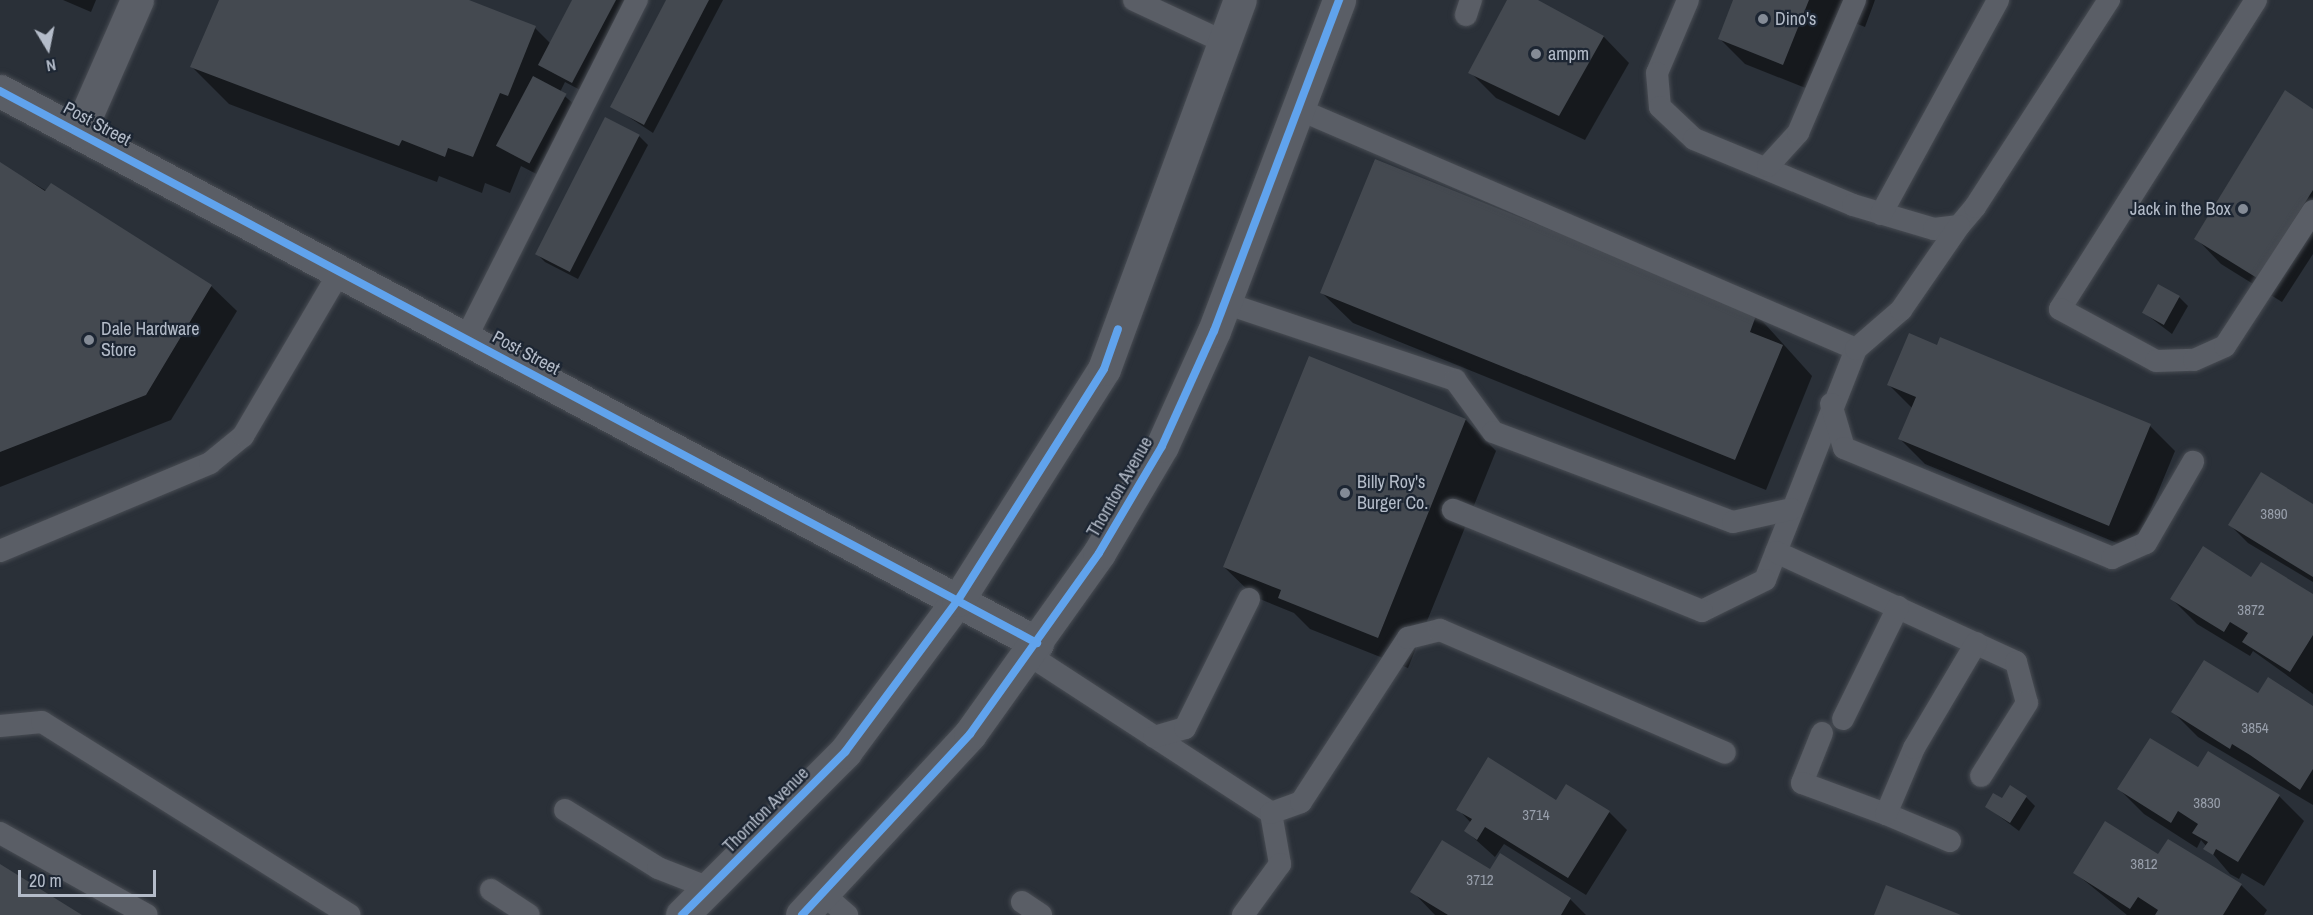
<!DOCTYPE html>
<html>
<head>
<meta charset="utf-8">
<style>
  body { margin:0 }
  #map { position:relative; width:2313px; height:915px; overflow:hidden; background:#2a3038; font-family:"Archivo Narrow",sans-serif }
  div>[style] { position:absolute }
  .shadow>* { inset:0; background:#0007 }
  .building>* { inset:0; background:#444950; transform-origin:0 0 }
  .roads { filter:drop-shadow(0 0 2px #484c53) drop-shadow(0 0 2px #484c53) }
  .service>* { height:22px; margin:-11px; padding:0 11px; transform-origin:11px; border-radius:11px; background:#5a5e66 }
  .minor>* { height:33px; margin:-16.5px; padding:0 16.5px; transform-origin:16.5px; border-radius:16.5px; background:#5a5e66 }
  .tertiary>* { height:33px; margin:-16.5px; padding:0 16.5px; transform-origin:16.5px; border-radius:16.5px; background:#5a5e66 }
  .cycleway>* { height:8px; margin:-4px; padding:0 4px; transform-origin:4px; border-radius:4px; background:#60a3ed }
  .dots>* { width:16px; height:16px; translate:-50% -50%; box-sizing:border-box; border:3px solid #1d2633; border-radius:50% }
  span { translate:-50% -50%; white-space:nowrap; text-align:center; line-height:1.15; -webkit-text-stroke:4.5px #1d2633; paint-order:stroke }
  .number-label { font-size:15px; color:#989fab }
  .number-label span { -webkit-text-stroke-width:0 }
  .poi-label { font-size:18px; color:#b4bcc9 }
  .left { translate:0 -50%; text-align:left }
  .right { translate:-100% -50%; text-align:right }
  .street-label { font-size:18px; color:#b4bcc9 }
  .north { position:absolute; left:18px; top:18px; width:60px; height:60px; -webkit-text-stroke:4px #1d2633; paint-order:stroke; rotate:170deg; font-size:16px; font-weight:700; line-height:24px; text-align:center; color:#b4bcc9 }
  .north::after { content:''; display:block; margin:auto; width:21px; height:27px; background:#b4bcc9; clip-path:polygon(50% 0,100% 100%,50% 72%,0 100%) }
  .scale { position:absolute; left:18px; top:870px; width:138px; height:27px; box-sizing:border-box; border:3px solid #b4bcc9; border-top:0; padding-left:8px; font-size:18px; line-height:21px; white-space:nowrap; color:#b4bcc9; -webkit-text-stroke:4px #1d2633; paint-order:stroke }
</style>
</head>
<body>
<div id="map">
  <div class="shadow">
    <i style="clip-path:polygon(63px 0,96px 0,91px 12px)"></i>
    <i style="clip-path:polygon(221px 0,465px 0,535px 28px,551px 44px,574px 0,629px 0,582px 91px,565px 82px,560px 92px,584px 113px,548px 180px,521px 166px,510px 193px,485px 183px,482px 193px,439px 176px,437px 182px,229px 104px,192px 67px)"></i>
    <i style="clip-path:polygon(667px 0,723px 0,653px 133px,612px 106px)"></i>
    <i style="clip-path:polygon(1508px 0,1535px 0,1604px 37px,1629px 63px,1585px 140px,1496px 98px,1470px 72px)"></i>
    <i style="clip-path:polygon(1735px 0,1875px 0,1865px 27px,1837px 16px,1808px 89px,1745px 64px,1719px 38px)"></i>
    <i style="clip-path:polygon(2313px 110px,2313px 254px,2282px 302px,2221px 264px,2196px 238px)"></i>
    <i style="clip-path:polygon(639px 136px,648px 145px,578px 279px,545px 262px,536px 253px)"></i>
    <i style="clip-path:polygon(0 164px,211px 286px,237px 311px,171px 420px,0 487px)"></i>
    <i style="clip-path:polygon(1322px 293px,1756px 314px,1812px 376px,1766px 490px,1353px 323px)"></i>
    <i style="clip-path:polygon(2179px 297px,2188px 306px,2172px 334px,2143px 312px)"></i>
    <i style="clip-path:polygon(1309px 358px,1466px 420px,1496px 451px,1408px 668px,1310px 629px,1294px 613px,1255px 597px,1224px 567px)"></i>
    <i style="clip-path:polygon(1889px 385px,2150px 426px,2175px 451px,2134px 550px,1925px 464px,1900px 439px,1913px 409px)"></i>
    <i style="clip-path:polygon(2313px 505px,2313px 582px,2248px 543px,2230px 525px)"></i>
    <i style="clip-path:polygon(2313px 596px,2313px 694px,2253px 651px,2250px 656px,2197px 624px,2172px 599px)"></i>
    <i style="clip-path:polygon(2259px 695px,2313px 707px,2313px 805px,2198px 737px,2173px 712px)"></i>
    <i style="clip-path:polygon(2119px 789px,2279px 796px,2304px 821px,2264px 886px,2242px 873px,2239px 879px,2230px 874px,2201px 840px,2197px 848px,2144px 814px)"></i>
    <i style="clip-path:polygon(2026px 797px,2035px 806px,2019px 831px,1987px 807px)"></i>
    <i style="clip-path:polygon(1557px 802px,1609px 812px,1627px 830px,1586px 895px,1504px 844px,1495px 857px,1466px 831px,1471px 823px,1458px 809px)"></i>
    <i style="clip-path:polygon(2169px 841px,2241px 885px,2267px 910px,2264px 915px,2127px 915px,2075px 873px,2159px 856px)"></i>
    <i style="clip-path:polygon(1500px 855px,1570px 899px,1586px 915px,1435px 915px,1412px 891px,1491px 871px)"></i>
  </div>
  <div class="building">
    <i style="clip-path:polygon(219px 0,469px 0,536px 26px,508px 96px,500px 93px,473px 157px,448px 148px,445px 157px,402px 140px,399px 146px,190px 67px)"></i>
    <i style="clip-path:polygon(572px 0,616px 0,572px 83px,538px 65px)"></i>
    <i style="clip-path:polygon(666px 0,709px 0,644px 125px,610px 107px)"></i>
    <i style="clip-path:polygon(1507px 0,1538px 0,1604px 36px,1559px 116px,1468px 73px)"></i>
    <i style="clip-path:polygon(1733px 0,1809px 0,1783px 65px,1718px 39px)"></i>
    <i style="left:533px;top:76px;width:38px;height:79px;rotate:28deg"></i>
    <i style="clip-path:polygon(2285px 90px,2313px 109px,2313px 190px,2257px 278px,2194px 239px)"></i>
    <i style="left:605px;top:117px;width:39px;height:154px;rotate:27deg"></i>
    <i style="clip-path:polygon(1375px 159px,1757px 313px,1750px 332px,1783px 345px,1735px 460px,1320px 293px)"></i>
    <i style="clip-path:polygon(0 162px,45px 191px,51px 183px,212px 285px,146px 395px,0 452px)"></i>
    <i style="left:2158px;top:284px;width:25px;height:33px;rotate:29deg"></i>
    <i style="clip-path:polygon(1909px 333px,1937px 345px,1940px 337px,2151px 424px,2109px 526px,1898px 439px,1916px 397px,1887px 385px)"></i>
    <i style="clip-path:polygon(1309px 356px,1466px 419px,1378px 638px,1278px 598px,1281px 590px,1223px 567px)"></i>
    <i style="clip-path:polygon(2261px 472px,2313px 504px,2313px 577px,2228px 525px)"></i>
    <i style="clip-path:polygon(2203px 546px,2251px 577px,2261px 562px,2313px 594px,2313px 635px,2290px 672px,2242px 642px,2248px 633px,2230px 622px,2224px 632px,2170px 599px)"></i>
    <i style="clip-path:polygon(2204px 660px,2258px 693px,2268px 677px,2313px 706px,2313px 769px,2300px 790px,2250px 755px,2232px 744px,2230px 749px,2171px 712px)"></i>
    <i style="clip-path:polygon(2150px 738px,2198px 767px,2208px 751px,2280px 795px,2238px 862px,2216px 849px,2213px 855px,2203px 849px,2208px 842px,2192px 833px,2198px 824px,2178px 811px,2171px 823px,2117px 789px)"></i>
    <i style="clip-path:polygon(1488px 757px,1556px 800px,1566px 784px,1610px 811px,1568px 878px,1485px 827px,1477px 840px,1464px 831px,1472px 819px,1456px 810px)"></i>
    <i style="clip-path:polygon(2010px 785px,2027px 796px,2010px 823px,1985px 807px,1993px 793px,2002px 798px)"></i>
    <i style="clip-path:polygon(2105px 821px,2158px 854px,2168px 839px,2242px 884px,2223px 915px,2155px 915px,2158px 910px,2138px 897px,2130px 909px,2073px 873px)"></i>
    <i style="clip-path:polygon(1442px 840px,1490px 869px,1500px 853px,1571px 898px,1561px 915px,1448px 915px,1410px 892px)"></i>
    <i style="clip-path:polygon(0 864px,82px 915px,0 915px)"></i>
    <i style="clip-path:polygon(1886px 885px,1961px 915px,1874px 915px)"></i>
  </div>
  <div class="roads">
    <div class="service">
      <i style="left:1134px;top:0;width:99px;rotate:25deg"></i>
      <i style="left:1688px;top:0;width:79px;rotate:113deg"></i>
      <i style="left:1657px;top:73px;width:34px;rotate:85deg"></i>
      <i style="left:1660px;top:107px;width:47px;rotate:43.3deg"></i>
      <i style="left:1694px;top:139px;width:172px;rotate:22.5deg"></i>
      <i style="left:1853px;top:205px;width:84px;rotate:16.5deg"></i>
      <i style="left:1934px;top:229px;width:25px;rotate:-7deg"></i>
      <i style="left:1959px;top:226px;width:25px;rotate:-50deg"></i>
      <i style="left:1975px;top:207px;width:247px;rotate:-57.1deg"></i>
      <i style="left:2256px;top:0;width:366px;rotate:122.4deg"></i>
      <i style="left:2060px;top:309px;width:109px;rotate:28.4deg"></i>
      <i style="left:2156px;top:361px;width:38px;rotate:-2deg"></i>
      <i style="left:2194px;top:360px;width:34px;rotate:-24deg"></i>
      <i style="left:2225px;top:346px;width:161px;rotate:-56.9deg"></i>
      <i style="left:1466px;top:15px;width:16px;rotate:-72deg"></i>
      <i style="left:1298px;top:109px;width:607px;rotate:23.27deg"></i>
      <i style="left:1856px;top:349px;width:248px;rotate:111.5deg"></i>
      <i style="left:1765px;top:580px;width:70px;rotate:153.8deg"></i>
      <i style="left:1702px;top:611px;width:269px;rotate:-157.9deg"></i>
      <i style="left:1768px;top:166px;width:45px;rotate:-47.7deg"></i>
      <i style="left:1798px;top:133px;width:145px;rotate:-66.8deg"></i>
      <i style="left:1881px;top:214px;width:244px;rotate:-61.3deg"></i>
      <i style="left:1225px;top:303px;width:243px;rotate:18.5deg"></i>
      <i style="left:1455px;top:380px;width:64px;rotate:53.8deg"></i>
      <i style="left:1493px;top:432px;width:256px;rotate:20.6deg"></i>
      <i style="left:1733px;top:522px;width:60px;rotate:-12.4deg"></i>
      <i style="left:466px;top:338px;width:379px;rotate:-63.2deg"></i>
      <i style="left:1856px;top:349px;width:60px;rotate:-40.9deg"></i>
      <i style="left:1901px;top:310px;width:102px;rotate:-55.4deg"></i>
      <i style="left:1831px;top:404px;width:46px;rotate:73.5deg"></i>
      <i style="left:1844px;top:448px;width:290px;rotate:22.3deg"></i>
      <i style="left:2112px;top:558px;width:37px;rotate:-24deg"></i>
      <i style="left:2146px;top:543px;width:94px;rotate:-59.9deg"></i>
      <i style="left:0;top:551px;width:228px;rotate:-22.7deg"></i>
      <i style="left:210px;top:463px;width:43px;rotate:-39.3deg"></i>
      <i style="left:243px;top:436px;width:191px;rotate:-59.5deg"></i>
      <i style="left:1776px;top:552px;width:264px;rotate:24.6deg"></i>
      <i style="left:2016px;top:662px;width:42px;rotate:75deg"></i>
      <i style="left:2027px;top:703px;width:86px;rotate:122.2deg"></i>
      <i style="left:1029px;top:655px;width:289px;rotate:33.1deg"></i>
      <i style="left:1271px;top:813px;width:52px;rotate:80deg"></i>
      <i style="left:1280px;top:864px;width:63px;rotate:126deg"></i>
      <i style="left:1843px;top:719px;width:125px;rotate:-63.8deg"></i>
      <i style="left:0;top:726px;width:42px;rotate:-5.4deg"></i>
      <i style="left:42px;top:722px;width:363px;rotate:32.1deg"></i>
      <i style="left:1822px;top:733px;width:54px;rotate:111.8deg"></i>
      <i style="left:1802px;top:783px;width:90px;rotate:20.3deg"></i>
      <i style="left:1154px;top:737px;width:32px;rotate:-16deg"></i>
      <i style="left:1185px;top:728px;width:144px;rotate:-63.6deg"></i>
      <i style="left:565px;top:810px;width:110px;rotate:31.9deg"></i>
      <i style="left:658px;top:868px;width:55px;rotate:21.4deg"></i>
      <i style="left:1271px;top:813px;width:32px;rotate:-20deg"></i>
      <i style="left:1301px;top:802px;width:196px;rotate:-56.9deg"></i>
      <i style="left:1408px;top:638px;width:33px;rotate:-14deg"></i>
      <i style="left:1440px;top:630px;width:310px;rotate:23.3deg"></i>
      <i style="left:0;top:833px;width:168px;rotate:29.2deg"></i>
      <i style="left:1950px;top:841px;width:69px;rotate:-157.1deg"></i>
      <i style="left:1886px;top:814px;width:72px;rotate:-67deg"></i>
      <i style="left:1914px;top:748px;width:122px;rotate:-59.4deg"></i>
      <i style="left:491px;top:890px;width:45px;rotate:33.3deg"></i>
      <i style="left:823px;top:894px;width:32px;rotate:41deg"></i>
      <i style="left:1022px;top:902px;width:23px;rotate:34deg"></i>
    </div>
    <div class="minor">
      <i style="left:0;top:91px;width:1175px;rotate:28.03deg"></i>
      <i style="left:79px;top:132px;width:144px;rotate:-66.3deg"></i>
    </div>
    <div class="tertiary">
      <i style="left:682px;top:915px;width:231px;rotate:-45deg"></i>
      <i style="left:845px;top:752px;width:189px;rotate:-53.4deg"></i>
      <i style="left:958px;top:600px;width:273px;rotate:-57.7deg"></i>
      <i style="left:1104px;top:369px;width:393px;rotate:-69.8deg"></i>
      <i style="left:802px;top:915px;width:247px;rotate:-47.1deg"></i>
      <i style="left:970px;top:734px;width:222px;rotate:-54.5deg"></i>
      <i style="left:1099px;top:553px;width:124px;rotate:-59.5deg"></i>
      <i style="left:1162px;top:446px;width:126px;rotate:-65.7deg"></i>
      <i style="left:1214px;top:331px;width:354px;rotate:-69.3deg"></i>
    </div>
  </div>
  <div class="cycleway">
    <i style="left:0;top:91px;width:1175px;rotate:28.03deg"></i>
    <i style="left:682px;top:915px;width:231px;rotate:-45deg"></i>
    <i style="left:845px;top:752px;width:189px;rotate:-53.4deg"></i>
    <i style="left:958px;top:600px;width:273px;rotate:-57.7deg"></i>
    <i style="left:1104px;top:369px;width:42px;rotate:-70.7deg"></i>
    <i style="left:802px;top:915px;width:247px;rotate:-47.1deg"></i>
    <i style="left:970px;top:734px;width:222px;rotate:-54.5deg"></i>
    <i style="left:1099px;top:553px;width:124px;rotate:-59.5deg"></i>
    <i style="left:1162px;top:446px;width:126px;rotate:-65.7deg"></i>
    <i style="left:1214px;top:331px;width:354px;rotate:-69.3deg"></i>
  </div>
  <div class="dots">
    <i style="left:1763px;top:19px;background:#848b96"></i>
    <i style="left:1536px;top:54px;background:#848b96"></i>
    <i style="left:2243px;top:209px;background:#848b96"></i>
    <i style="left:89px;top:340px;background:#848b96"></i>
    <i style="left:1345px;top:493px;background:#848b96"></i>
  </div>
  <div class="number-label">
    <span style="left:2274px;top:514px">3890</span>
    <span style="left:2251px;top:610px">3872</span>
    <span style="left:2255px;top:728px">3854</span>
    <span style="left:2207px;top:803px">3830</span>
    <span style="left:1536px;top:815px">3714</span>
    <span style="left:2144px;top:864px">3812</span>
    <span style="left:1480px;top:880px">3712</span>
  </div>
  <div class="poi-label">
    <span class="left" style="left:1775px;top:19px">Dino's</span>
    <span class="left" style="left:1548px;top:54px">ampm</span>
    <span class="right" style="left:2231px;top:209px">Jack in the Box</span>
    <span class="left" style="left:101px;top:340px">Dale Hardware<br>Store</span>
    <span class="left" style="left:1357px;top:493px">Billy Roy's<br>Burger Co.</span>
  </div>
  <div class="street-label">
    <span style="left:97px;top:124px;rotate:28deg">Post Street</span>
    <span style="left:526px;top:353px;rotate:28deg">Post Street</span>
    <span style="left:1120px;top:487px;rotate:-60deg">Thornton Avenue</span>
    <span style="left:766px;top:810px;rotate:-45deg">Thornton Avenue</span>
  </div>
  <div class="north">N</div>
  <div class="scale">20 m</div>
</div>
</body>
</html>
